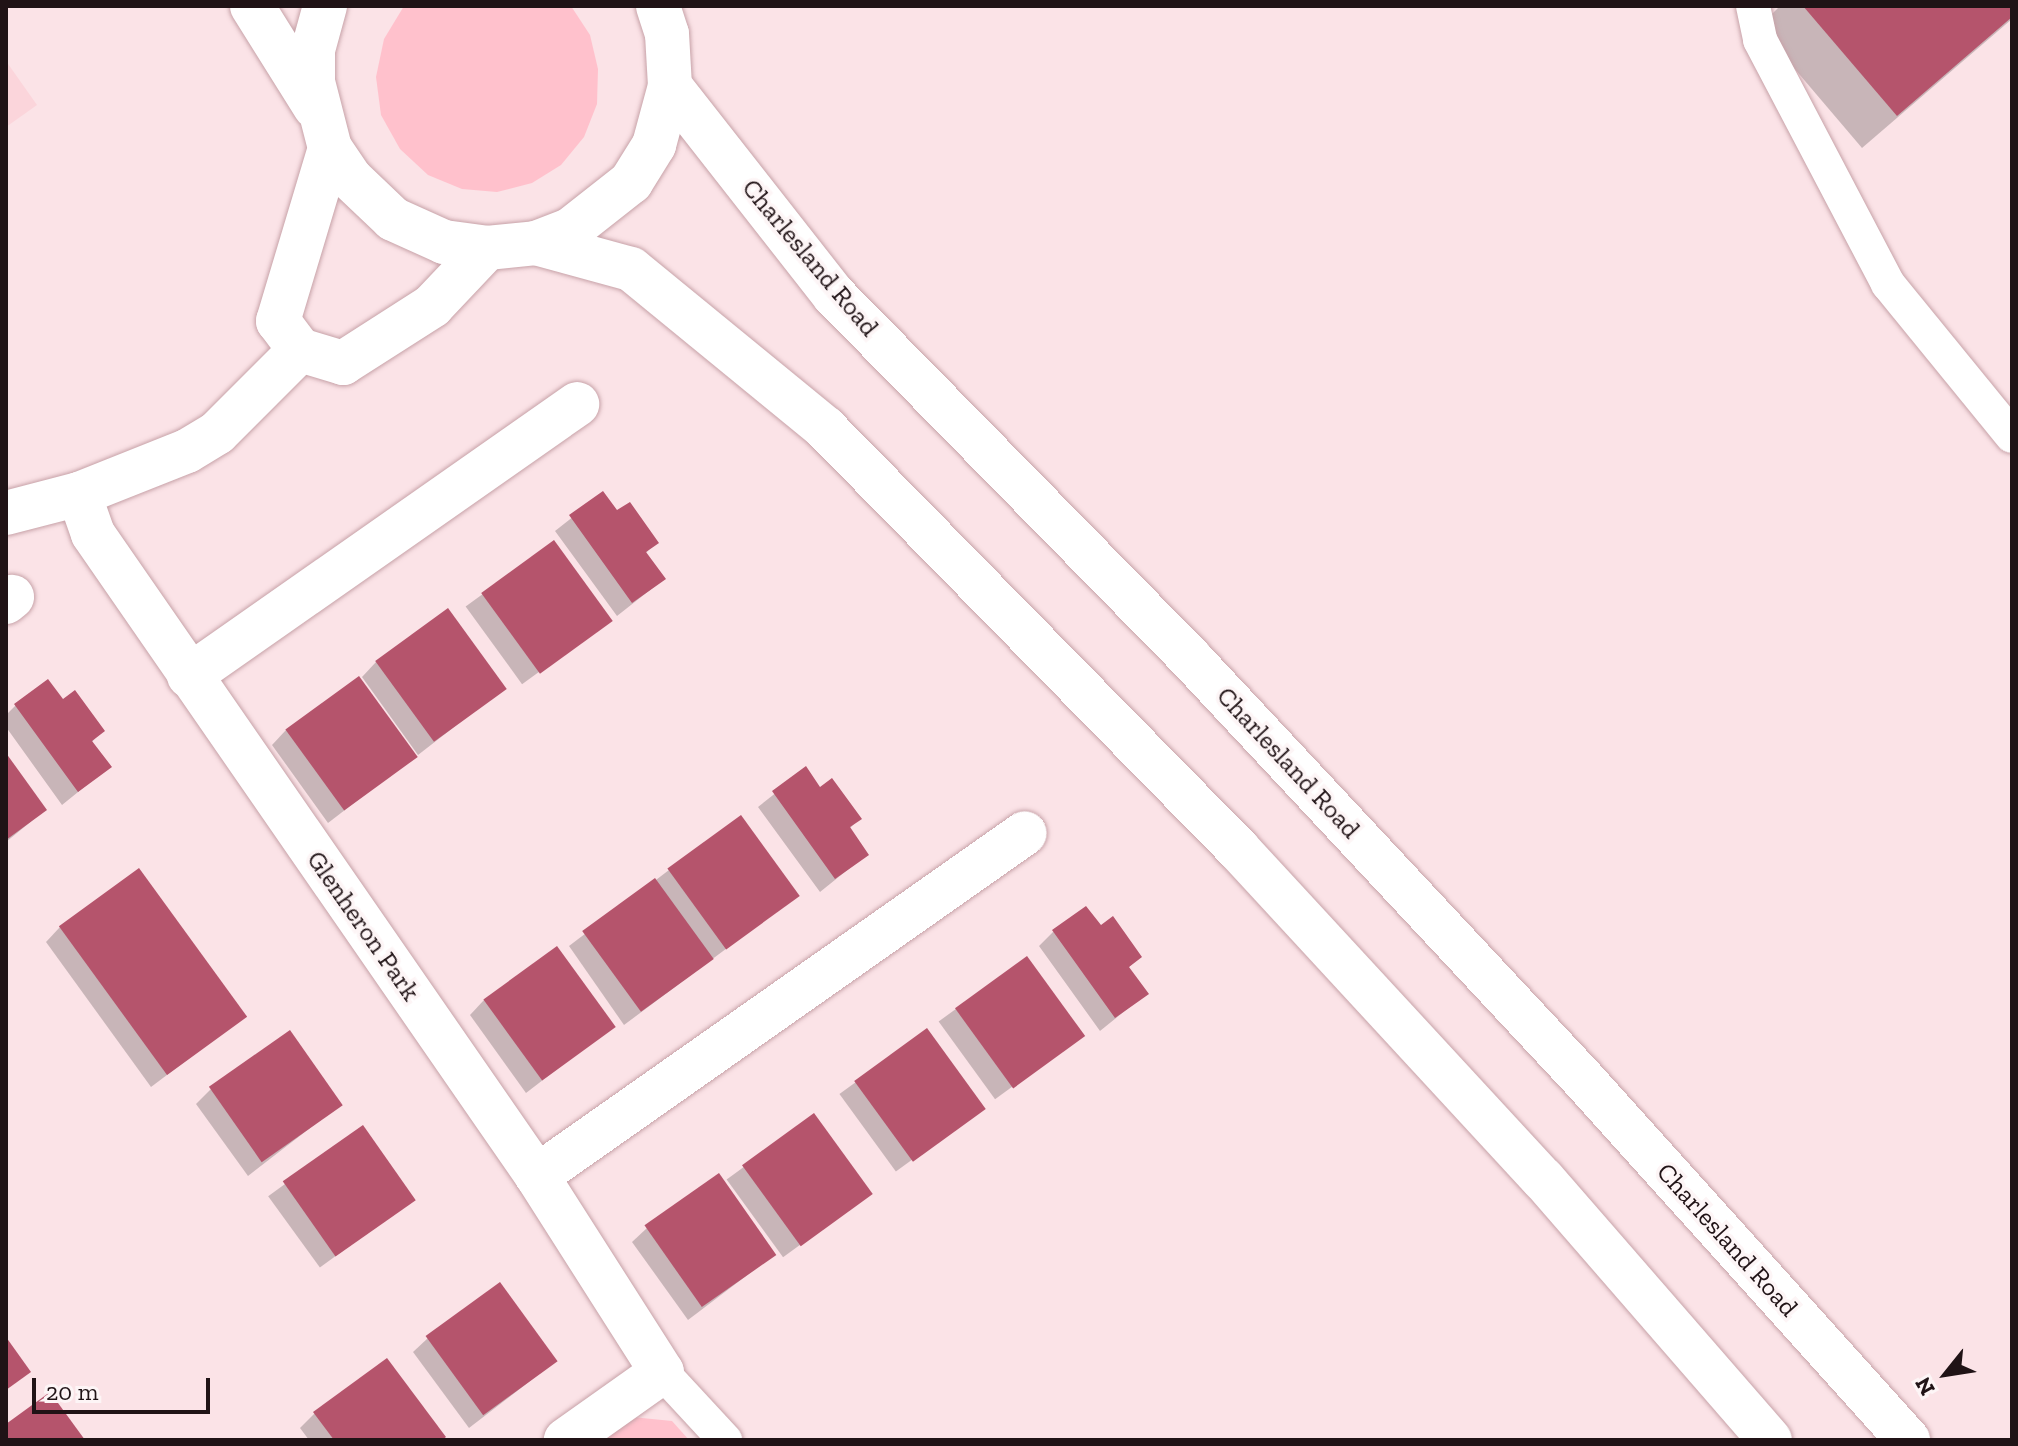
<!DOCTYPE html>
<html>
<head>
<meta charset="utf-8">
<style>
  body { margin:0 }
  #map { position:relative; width:2018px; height:1446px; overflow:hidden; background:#fbe3e7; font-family:"Zilla Slab",serif }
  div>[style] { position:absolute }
  .built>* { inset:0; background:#fbd5db }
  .green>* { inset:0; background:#ffc1cc }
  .shadow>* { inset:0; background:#0003; transform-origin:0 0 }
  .building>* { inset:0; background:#b5546c; transform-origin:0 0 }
  .roads { filter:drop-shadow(0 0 2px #c7a2a8) drop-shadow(0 0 2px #c7a2a8) }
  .service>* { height:34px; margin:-17px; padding:0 17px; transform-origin:17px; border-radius:17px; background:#fff }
  .minor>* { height:44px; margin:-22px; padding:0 22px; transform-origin:22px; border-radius:22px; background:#fff }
  .secondary>* { height:44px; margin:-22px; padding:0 22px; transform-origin:22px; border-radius:22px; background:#fff }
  span { translate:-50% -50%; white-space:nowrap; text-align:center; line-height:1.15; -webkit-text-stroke:7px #fdf5f6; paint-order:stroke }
  .street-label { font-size:26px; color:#201316 }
  .frame { position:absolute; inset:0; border:8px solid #201316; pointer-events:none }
  .north { position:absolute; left:1906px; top:1334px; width:80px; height:80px; -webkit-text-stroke:6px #fdf5f6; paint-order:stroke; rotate:240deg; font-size:22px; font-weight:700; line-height:32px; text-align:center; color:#201316 }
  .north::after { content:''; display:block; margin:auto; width:28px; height:36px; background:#201316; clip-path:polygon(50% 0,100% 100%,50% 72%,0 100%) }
  .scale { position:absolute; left:32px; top:1378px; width:178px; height:36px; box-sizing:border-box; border:4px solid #201316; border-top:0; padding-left:10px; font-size:24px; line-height:28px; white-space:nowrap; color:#201316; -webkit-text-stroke:6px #fdf5f6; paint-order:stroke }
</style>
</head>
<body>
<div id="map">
  <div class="built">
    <i style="clip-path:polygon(6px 61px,37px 105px,6px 127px)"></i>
  </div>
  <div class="green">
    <i style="clip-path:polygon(404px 6px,571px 6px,590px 35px,598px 69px,597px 104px,584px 137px,561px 165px,532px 183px,497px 192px,462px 189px,428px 175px,400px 149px,381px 115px,376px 77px,384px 39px)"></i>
    <i style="clip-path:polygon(632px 1417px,672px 1421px,689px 1440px,600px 1440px)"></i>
  </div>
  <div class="shadow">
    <i style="clip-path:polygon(1780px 6px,2012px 6px,2012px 19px,1862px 148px,1759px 27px)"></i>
    <i style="clip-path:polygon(602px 494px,617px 513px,656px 542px,645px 554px,664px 579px,617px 616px,555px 531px)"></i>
    <i style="left:553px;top:543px;width:96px;height:108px;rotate:54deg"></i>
    <i style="clip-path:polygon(376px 662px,503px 689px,418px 755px,362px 677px)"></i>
    <i style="clip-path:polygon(63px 702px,102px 731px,91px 743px,109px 767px,62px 805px,6px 727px,6px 715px,16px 705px)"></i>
    <i style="clip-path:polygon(286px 730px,414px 757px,328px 823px,272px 745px)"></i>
    <i style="clip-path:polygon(6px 756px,45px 810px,6px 842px)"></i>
    <i style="clip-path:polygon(806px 769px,820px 789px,859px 819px,849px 829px,866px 855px,820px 892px,758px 807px)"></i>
    <i style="clip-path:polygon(669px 870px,797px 896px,624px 1025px,569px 946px)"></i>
    <i style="clip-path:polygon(60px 927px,244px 1017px,151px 1087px,46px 942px)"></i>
    <i style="clip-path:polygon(1100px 928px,1139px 957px,1128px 968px,1147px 993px,1100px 1031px,1039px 946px,1053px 932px)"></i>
    <i style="left:1026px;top:958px;width:96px;height:108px;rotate:54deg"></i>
    <i style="clip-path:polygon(484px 1000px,612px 1027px,526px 1093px,470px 1015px)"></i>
    <i style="left:926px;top:1031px;width:96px;height:107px;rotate:54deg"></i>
    <i style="clip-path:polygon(211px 1089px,340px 1105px,248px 1176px,196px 1104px)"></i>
    <i style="left:814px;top:1116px;width:96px;height:108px;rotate:54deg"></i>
    <i style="left:362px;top:1128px;width:88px;height:116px;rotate:54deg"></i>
    <i style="clip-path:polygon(647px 1228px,775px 1254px,688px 1320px,632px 1242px)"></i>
    <i style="clip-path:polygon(428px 1338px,556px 1361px,469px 1428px,413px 1352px)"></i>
    <i style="clip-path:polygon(315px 1413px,440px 1440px,309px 1440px,300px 1428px)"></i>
  </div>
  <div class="building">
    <i style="clip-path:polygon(1803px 6px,2012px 6px,2012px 17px,1897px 116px)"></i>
    <i style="clip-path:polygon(603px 491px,617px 510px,630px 502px,659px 543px,646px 552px,666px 579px,632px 603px,569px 515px)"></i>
    <i style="left:554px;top:540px;width:100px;height:90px;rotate:54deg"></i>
    <i style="left:448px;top:608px;width:100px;height:90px;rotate:54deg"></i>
    <i style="left:359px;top:676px;width:100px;height:91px;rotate:54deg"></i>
    <i style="clip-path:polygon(48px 679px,63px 699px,75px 690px,105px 731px,92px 741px,112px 767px,78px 792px,14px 704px)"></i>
    <i style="clip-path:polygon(6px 753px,47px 810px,6px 840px)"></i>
    <i style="clip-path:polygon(806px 766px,820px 787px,832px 778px,862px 819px,850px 827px,869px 855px,835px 879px,772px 791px)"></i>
    <i style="left:741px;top:815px;width:100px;height:91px;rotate:54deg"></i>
    <i style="left:139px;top:868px;width:184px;height:99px;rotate:54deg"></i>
    <i style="left:655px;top:878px;width:100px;height:90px;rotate:54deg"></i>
    <i style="clip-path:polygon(1086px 906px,1101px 925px,1113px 916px,1142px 957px,1129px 967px,1149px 994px,1115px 1018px,1052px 930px)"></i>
    <i style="left:557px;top:946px;width:100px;height:91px;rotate:54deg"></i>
    <i style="left:1027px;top:956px;width:99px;height:89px;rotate:54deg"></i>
    <i style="left:927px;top:1028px;width:100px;height:90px;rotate:54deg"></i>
    <i style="left:290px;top:1030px;width:92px;height:99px;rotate:55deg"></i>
    <i style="left:814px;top:1113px;width:100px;height:89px;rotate:54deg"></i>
    <i style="left:363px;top:1125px;width:92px;height:98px;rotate:55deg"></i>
    <i style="left:719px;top:1173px;width:100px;height:91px;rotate:55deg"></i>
    <i style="left:500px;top:1282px;width:98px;height:92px;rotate:54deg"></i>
    <i style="clip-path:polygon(6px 1337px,31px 1372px,6px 1390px)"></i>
    <i style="clip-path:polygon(387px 1358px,446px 1437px,442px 1440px,334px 1440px,313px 1412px)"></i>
    <i style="clip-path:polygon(50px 1392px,85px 1440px,6px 1440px,6px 1424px)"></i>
  </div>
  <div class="roads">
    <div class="service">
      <i style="left:1753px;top:6px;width:35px;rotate:78deg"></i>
      <i style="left:1760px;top:40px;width:276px;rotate:62.3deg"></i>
      <i style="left:1888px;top:284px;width:196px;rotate:50.8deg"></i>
      <i style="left:662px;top:1372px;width:93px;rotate:47.2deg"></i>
    </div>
    <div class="minor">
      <i style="left:330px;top:148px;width:181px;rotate:106.7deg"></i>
      <i style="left:278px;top:321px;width:36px;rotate:53deg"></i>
      <i style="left:300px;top:350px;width:45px;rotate:16.8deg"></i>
      <i style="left:343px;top:363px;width:106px;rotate:-32.6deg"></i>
      <i style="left:432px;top:306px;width:80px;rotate:-46.5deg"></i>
      <i style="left:300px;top:350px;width:117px;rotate:135deg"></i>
      <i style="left:217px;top:433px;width:35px;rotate:149deg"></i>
      <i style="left:187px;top:451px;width:116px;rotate:158.3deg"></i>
      <i style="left:79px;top:494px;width:42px;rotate:70.7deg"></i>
      <i style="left:93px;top:534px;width:781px;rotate:55.33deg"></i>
      <i style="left:537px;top:1176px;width:232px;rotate:57.5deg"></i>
      <i style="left:662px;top:1372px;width:118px;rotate:144.7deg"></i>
      <i style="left:6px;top:513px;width:75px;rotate:-14.6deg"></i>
      <i style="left:6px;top:602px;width:8px;rotate:-40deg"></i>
      <i style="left:189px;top:676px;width:474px;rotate:-35deg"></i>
      <i style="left:537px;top:1176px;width:596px;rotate:-35.1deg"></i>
    </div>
    <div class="secondary">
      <i style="left:252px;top:6px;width:119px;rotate:58deg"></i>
      <i style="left:325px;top:6px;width:46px;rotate:105.3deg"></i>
      <i style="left:313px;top:50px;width:32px;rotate:90deg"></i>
      <i style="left:313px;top:82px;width:68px;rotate:75.6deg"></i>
      <i style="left:330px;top:148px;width:36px;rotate:56deg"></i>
      <i style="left:350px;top:178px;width:59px;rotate:43.6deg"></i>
      <i style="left:393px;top:219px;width:56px;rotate:24.3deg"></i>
      <i style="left:444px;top:242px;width:43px;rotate:7.9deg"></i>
      <i style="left:487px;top:248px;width:49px;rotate:-5.8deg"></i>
      <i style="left:536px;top:243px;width:36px;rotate:-21deg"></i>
      <i style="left:570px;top:230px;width:78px;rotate:-38.2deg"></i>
      <i style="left:631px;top:182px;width:44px;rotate:-58.1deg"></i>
      <i style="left:654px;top:145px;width:61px;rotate:-74.8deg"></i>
      <i style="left:670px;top:86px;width:52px;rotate:-93.3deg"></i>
      <i style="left:667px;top:34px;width:29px;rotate:-108deg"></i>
      <i style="left:670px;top:86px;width:266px;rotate:51.9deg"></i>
      <i style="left:834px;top:295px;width:508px;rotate:45.56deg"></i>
      <i style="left:1190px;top:658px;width:576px;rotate:46.97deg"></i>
      <i style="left:1583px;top:1079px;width:486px;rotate:48deg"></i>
      <i style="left:536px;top:243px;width:98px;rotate:15.3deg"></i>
      <i style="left:631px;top:269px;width:251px;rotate:39.3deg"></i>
      <i style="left:825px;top:428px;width:590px;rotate:45.55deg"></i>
      <i style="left:1238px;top:849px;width:449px;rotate:47.3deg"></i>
      <i style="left:1543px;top:1179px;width:346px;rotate:49deg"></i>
    </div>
  </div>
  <div class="street-label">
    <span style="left:810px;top:258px;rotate:50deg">Charlesland Road</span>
    <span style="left:1288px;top:763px;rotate:47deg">Charlesland Road</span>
    <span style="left:363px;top:926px;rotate:55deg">Glenheron Park</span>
    <span style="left:1727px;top:1240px;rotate:48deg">Charlesland Road</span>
  </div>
  <div class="frame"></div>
  <div class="north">N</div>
  <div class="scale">20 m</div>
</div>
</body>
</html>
